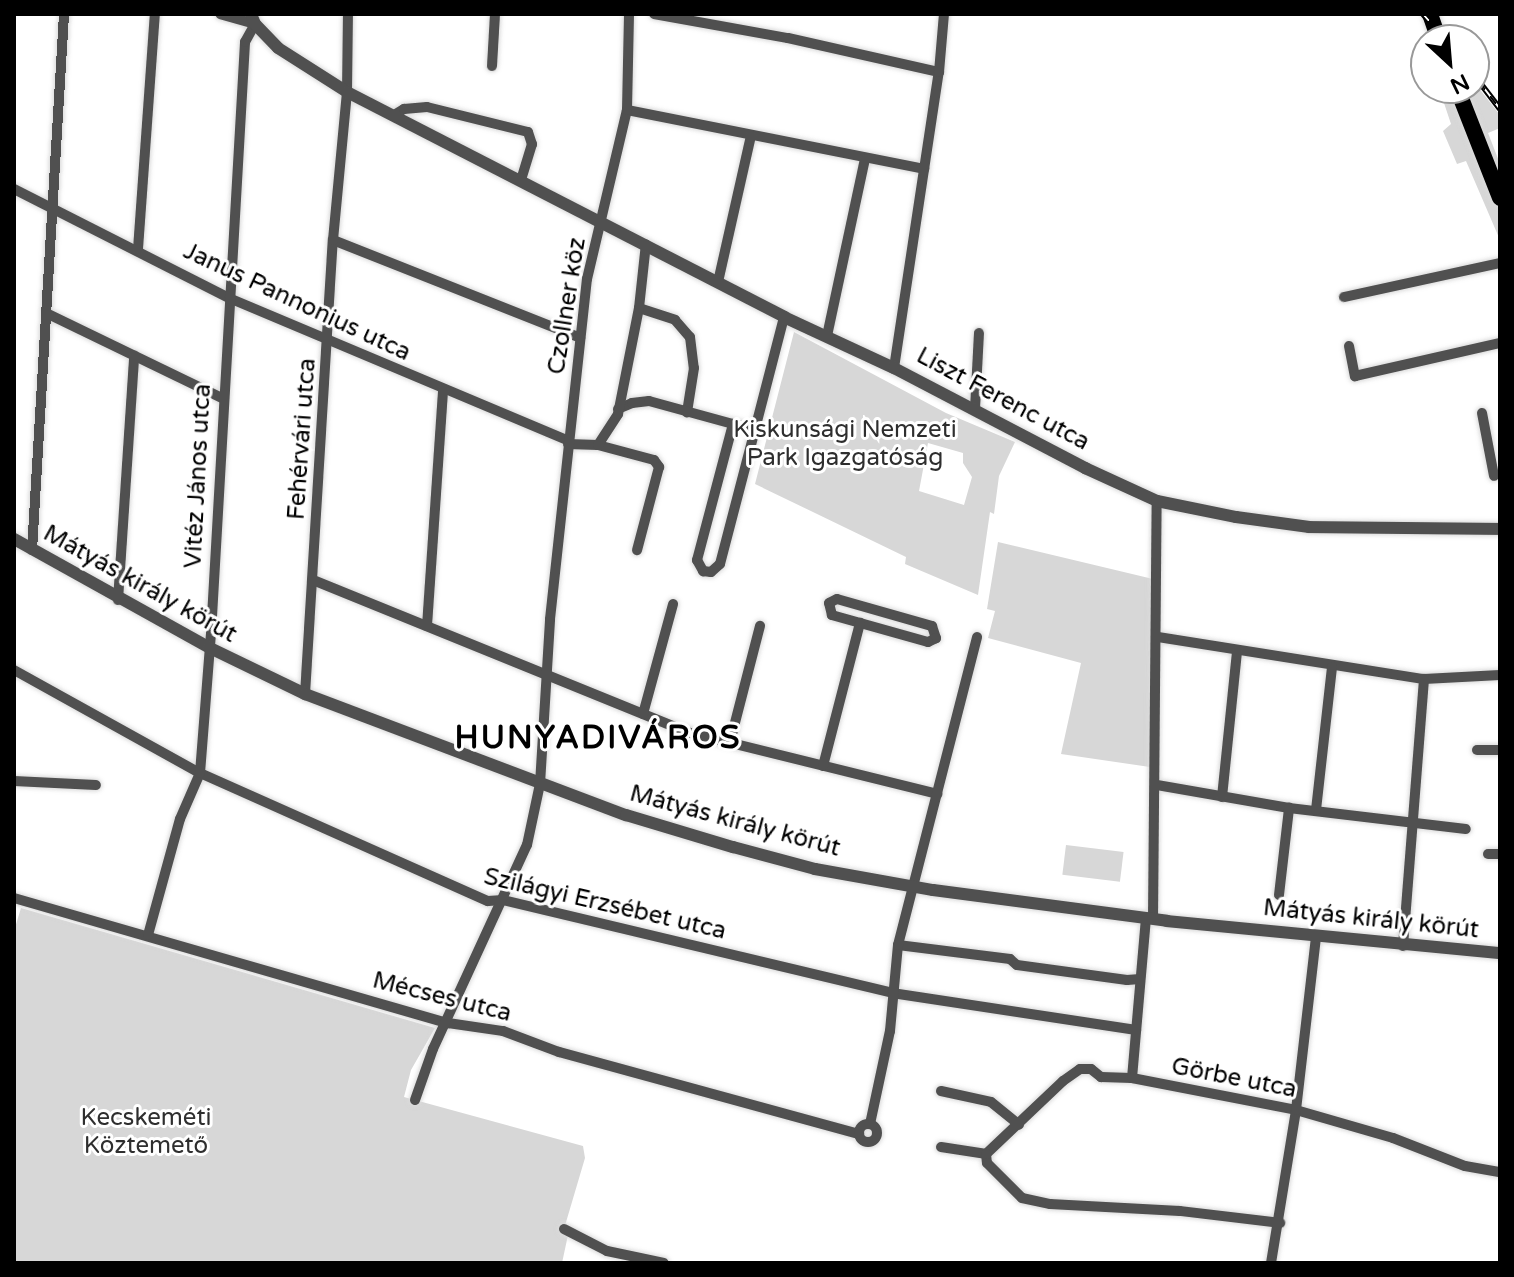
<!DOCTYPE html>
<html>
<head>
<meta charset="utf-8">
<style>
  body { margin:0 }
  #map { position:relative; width:1514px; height:1277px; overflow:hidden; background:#fff; font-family:"Varela Round",sans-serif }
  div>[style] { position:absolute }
  .green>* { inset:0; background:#d7d7d7; transform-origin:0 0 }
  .roads { filter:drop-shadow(0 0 2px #dbdbdb) drop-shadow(0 0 2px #dbdbdb) }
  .minor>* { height:10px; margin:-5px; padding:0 5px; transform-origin:5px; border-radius:5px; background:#505050 }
  .minor>.ring { margin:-5px; padding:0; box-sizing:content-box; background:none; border:10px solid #505050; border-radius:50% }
  .tertiary>* { height:12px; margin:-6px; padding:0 6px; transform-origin:6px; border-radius:6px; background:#505050 }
  .primary>* { height:16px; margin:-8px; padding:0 8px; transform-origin:8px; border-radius:8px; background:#000 }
  .rail>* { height:6px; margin-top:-3px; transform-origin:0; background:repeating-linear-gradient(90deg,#fff 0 9px,#000 0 18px); box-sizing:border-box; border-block:2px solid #000 }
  span { translate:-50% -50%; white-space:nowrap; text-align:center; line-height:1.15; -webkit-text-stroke:6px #fff; paint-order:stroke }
  .street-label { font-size:24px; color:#000 }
  .park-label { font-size:24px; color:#2e2e2e }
  .district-label { font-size:32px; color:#000; font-weight:700; letter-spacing:2px }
  .frame { position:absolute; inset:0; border:16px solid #000; pointer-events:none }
  .north { position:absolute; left:1410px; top:24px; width:80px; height:80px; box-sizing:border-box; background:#fff; border:2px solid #999; border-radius:50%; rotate:154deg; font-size:22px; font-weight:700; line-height:32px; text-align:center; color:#000 }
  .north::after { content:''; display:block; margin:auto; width:28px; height:36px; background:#000; clip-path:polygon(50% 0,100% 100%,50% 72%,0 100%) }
</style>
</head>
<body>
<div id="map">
  <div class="green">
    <i style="clip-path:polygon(1474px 82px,1500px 115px,1500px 128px,1488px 133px,1500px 164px,1500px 240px,1466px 161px,1457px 164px,1443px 131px,1451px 124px,1439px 88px,1474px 88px)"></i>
    <i style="clip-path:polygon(evenodd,794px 332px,946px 413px,1015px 442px,999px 476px,994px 514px,990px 512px,978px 595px,905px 564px,906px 557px,755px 484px,794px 332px,928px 443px,963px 453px,963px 463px,972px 477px,964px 505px,919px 491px,928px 443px)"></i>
    <i style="clip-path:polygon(998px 542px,1153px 579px,1150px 767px,1061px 754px,1081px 663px,988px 638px,995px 611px,987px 609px)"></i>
    <i style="left:1066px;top:845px;width:58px;height:30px;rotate:7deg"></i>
    <i style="clip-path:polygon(21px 908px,435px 1028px,411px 1070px,404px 1097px,583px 1146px,585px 1158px,564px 1229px,568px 1235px,562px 1263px,14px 1263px,14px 931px)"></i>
  </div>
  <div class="roads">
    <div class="minor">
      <i style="left:654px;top:14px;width:136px;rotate:10.2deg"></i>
      <i style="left:788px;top:38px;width:155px;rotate:12.7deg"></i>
      <i style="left:492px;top:66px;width:52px;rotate:-86.7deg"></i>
      <i style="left:627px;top:110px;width:303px;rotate:11.2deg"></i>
      <i style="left:394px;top:115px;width:12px;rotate:-31deg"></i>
      <i style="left:404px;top:109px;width:23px;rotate:-5deg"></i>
      <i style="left:427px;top:107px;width:104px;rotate:13.9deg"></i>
      <i style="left:528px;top:132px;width:13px;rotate:72deg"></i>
      <i style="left:532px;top:144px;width:38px;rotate:107deg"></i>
      <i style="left:14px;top:189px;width:241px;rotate:26.9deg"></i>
      <i style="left:229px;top:298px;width:369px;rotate:22.8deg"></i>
      <i style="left:333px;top:240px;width:266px;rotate:21.6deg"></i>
      <i style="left:138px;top:249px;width:236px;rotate:-85.9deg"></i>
      <i style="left:718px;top:282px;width:150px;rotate:-77.3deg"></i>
      <i style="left:1344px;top:297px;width:160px;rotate:-12.3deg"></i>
      <i style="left:639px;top:308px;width:38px;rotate:18deg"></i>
      <i style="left:675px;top:320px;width:23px;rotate:49deg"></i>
      <i style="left:690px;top:337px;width:31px;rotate:83deg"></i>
      <i style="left:694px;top:368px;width:45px;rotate:99deg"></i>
      <i style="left:48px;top:314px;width:195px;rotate:25.8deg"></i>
      <i style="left:827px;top:336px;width:181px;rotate:-77.9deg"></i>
      <i style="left:1349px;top:346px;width:31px;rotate:79deg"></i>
      <i style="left:1355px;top:376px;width:149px;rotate:-12.8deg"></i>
      <i style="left:894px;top:368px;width:299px;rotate:-81.4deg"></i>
      <i style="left:939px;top:72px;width:58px;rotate:-85.1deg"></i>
      <i style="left:618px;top:409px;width:15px;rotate:-23deg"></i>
      <i style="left:632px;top:403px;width:17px;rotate:-7deg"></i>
      <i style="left:649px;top:401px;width:87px;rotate:15.3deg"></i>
      <i style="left:975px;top:409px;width:76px;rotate:-87deg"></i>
      <i style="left:1482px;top:413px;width:64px;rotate:79.2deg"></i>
      <i style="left:755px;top:429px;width:23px;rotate:-167deg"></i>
      <i style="left:733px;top:424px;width:141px;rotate:104.8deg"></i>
      <i style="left:697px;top:560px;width:13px;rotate:61deg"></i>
      <i style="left:703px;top:571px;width:8px;rotate:7deg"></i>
      <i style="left:711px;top:572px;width:12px;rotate:-42deg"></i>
      <i style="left:720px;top:564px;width:131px;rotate:-75.4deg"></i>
      <i style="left:753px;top:437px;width:124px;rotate:-75.5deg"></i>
      <i style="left:568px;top:444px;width:30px;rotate:2deg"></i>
      <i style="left:598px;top:445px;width:58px;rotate:15deg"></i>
      <i style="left:654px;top:460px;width:9px;rotate:54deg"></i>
      <i style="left:659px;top:467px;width:86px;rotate:104.8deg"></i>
      <i style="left:598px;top:445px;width:37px;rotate:-57deg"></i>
      <i style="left:618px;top:414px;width:108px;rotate:-78.8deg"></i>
      <i style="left:639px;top:308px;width:64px;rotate:-83.8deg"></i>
      <i style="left:32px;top:550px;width:537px;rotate:-86.58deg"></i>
      <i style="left:313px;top:580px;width:404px;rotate:22.1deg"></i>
      <i style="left:687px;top:732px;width:258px;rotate:13.9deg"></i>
      <i style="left:837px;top:599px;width:99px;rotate:15.9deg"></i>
      <i style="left:932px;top:626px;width:13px;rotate:72deg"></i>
      <i style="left:936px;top:638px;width:9px;rotate:153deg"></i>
      <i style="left:928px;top:642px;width:100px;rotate:-164.3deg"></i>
      <i style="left:832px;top:615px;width:12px;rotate:-104deg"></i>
      <i style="left:829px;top:603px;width:9px;rotate:-27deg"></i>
      <i style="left:118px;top:600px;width:245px;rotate:-86.2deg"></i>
      <i style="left:427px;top:626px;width:237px;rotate:-86.1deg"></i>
      <i style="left:1158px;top:637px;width:269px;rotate:9deg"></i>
      <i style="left:1424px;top:679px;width:76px;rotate:-3deg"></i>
      <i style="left:14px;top:670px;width:213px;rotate:29deg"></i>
      <i style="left:200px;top:773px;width:315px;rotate:24deg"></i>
      <i style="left:488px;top:901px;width:15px;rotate:-4deg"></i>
      <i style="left:503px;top:900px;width:400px;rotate:13.4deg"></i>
      <i style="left:892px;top:993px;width:247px;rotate:8.6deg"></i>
      <i style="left:305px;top:694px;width:455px;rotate:-86.5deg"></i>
      <i style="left:333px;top:240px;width:149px;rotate:-84.6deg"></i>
      <i style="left:347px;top:92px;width:78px;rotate:-89.3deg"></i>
      <i style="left:643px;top:714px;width:114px;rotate:-74.7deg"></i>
      <i style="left:730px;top:742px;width:120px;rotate:-75.5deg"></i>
      <i style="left:1477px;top:750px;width:23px"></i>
      <i style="left:823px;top:766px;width:148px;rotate:-75.5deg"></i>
      <i style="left:14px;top:781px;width:82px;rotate:2.8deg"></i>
      <i style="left:1157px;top:785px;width:134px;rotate:9.9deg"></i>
      <i style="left:1289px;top:808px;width:178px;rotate:6.8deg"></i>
      <i style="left:1222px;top:797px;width:147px;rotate:-84.1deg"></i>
      <i style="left:1316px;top:810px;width:144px;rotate:-83.6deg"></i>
      <i style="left:1488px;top:854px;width:12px"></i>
      <i style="left:1279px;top:895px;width:88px;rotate:-83.4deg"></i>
      <i style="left:14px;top:898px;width:452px;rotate:16.1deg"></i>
      <i style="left:448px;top:1023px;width:56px;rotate:8.3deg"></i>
      <i style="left:503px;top:1031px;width:60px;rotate:20.6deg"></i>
      <i style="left:559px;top:1052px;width:311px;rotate:15.3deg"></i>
      <i style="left:1153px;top:919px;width:418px;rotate:-89.5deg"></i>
      <i style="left:148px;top:935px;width:120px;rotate:-74.6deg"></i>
      <i style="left:180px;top:819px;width:50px;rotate:-66.5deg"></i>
      <i style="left:200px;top:773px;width:139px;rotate:-85.5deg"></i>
      <i style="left:211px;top:634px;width:593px;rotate:-86.71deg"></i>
      <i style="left:245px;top:42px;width:21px;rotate:-61deg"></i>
      <i style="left:255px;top:24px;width:36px;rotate:-164deg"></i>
      <i style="left:898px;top:945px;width:113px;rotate:7.1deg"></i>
      <i style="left:1010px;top:959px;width:9px;rotate:41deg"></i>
      <i style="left:1017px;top:965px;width:111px;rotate:7.8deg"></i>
      <i style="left:1127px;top:980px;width:13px;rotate:-4deg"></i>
      <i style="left:1403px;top:946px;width:268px;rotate:-85.5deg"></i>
      <i style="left:1132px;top:1078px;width:161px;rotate:-85deg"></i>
      <i style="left:941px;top:1091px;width:51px;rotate:12.4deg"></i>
      <i style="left:991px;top:1102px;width:36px;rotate:39deg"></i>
      <i style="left:415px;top:1100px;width:54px;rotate:-70.6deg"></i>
      <i style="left:433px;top:1049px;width:225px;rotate:-65.3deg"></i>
      <i style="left:527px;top:845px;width:62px;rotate:-78deg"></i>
      <i style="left:540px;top:784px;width:165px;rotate:-86.5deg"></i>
      <i style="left:550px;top:619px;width:342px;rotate:-83.8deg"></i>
      <i style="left:587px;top:279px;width:174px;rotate:-76.7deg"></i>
      <i style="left:627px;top:110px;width:96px;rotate:-88.8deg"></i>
      <i style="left:870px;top:1124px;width:95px;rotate:-77.9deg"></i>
      <i style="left:890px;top:1031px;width:86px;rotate:-84.7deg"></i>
      <i style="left:898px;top:945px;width:318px;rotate:-75.6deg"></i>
      <i class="ring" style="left:859px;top:1124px;width:8px;height:8px"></i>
      <i style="left:941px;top:1147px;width:46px;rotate:8.8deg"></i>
      <i style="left:986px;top:1154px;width:106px;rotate:-43.5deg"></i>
      <i style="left:1063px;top:1081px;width:21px;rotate:-35deg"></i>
      <i style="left:1080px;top:1069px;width:11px"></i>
      <i style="left:1091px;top:1069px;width:13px;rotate:39deg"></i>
      <i style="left:1101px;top:1077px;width:31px;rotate:2deg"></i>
      <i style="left:1132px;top:1078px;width:167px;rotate:11deg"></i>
      <i style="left:1296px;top:1110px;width:101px;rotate:16.1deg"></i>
      <i style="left:1393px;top:1138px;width:77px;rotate:21.3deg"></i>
      <i style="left:1465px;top:1166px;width:36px;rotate:10deg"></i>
      <i style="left:986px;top:1154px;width:9px;rotate:84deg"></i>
      <i style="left:987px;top:1163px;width:49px;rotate:45deg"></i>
      <i style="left:1022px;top:1198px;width:29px;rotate:12deg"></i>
      <i style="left:1050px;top:1204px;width:130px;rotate:3.1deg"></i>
      <i style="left:1180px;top:1211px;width:101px;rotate:6.8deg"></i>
      <i style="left:564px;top:1229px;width:48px;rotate:27.1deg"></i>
      <i style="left:607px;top:1251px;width:58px;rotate:11.9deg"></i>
      <i style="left:1271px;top:1263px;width:155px;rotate:-80.7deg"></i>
      <i style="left:1296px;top:1110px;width:175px;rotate:-83.4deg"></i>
    </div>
    <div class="tertiary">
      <i style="left:251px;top:14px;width:11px;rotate:68deg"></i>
      <i style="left:255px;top:24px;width:33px;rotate:46deg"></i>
      <i style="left:278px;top:48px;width:82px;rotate:32.5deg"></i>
      <i style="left:347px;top:92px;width:492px;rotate:27.2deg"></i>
      <i style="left:784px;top:317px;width:121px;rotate:24.9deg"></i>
      <i style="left:894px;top:368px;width:216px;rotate:27.6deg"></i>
      <i style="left:1085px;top:468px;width:79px;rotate:24.6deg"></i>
      <i style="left:1157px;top:501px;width:81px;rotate:11.4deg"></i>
      <i style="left:1236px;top:517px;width:74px;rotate:7.8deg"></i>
      <i style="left:1309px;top:527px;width:191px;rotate:0.6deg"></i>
      <i style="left:14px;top:539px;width:224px;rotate:29.1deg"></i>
      <i style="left:210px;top:648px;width:106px;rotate:25.8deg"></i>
      <i style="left:305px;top:694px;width:343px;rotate:20.7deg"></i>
      <i style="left:626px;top:815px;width:112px;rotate:16.7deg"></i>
      <i style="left:733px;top:847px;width:85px;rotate:15deg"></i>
      <i style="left:815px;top:869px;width:120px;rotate:10.1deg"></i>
      <i style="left:933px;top:890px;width:236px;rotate:7.5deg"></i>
      <i style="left:1167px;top:921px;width:335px;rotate:5.5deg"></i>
    </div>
    <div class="primary">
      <i style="left:1430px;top:14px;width:28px;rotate:71deg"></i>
      <i style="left:1457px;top:88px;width:118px;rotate:68.6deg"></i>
    </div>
  </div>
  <div class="rail">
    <i style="left:1423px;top:14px;width:35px;rotate:49deg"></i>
    <i style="left:1474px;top:75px;width:43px;rotate:52.6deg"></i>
  </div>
  <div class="street-label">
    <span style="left:297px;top:302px;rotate:25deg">Janus Pannonius utca</span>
    <span style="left:567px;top:306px;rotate:-81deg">Czollner köz</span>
    <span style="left:1003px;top:399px;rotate:28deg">Liszt Ferenc utca</span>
    <span style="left:302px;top:439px;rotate:-86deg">Fehérvári utca</span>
    <span style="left:198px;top:476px;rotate:-87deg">Vitéz János utca</span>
    <span style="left:140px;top:584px;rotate:29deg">Mátyás király körút</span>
    <span style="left:735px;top:821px;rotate:15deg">Mátyás király körút</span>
    <span style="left:605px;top:904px;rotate:13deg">Szilágyi Erzsébet utca</span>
    <span style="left:1371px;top:919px;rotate:6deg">Mátyás király körút</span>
    <span style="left:442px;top:997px;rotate:14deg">Mécses utca</span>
    <span style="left:1234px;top:1078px;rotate:11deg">Görbe utca</span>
  </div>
  <div class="park-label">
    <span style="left:845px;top:444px">Kiskunsági Nemzeti<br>Park Igazgatóság</span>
    <span style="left:146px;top:1132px">Kecskeméti<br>Köztemető</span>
  </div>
  <div class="district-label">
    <span style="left:598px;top:738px">HUNYADIVÁROS</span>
  </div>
  <div class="frame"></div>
  <div class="north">N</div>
</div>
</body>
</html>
